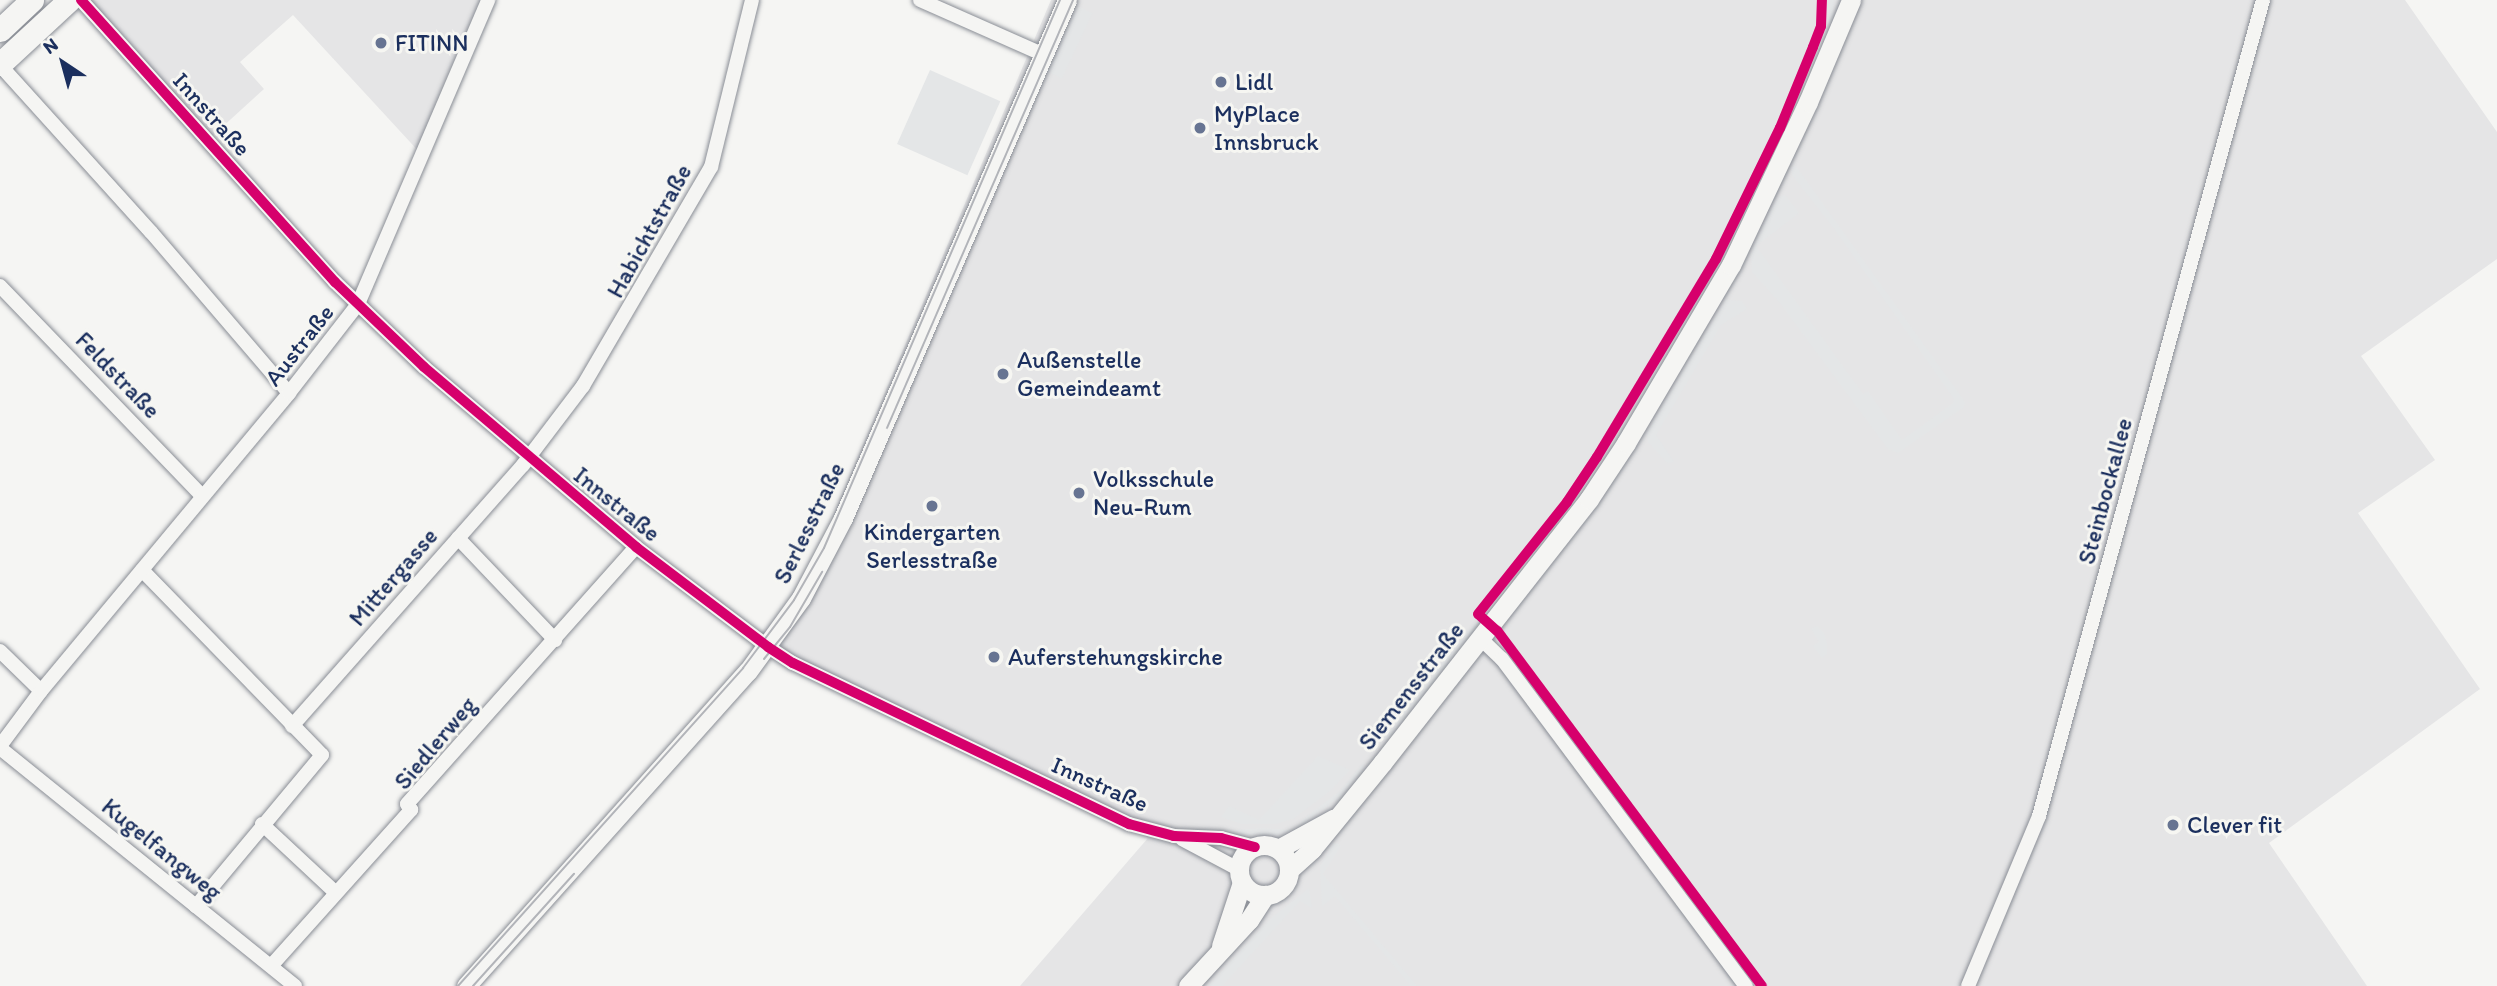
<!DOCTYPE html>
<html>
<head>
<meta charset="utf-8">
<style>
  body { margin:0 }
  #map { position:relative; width:2497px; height:986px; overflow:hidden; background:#f5f5f3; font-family:Itim,sans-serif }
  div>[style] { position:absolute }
  .built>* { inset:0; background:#e5e5e6 }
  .green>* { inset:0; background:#e4e6e7; transform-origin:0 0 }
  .roads { filter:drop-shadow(0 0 2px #898d95) drop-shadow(0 0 2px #898d95) }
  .minor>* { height:14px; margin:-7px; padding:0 7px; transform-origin:7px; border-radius:7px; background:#f5f5f3 }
  .tertiary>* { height:19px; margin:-9.5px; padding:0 9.5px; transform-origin:9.5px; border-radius:9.5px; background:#f5f5f3 }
  .tertiary>.ring { margin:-9.5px; padding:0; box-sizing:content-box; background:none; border:19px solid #f5f5f3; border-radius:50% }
  .primary>* { height:23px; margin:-11.5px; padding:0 11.5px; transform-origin:11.5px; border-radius:11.5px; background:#f5f5f3 }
  .tram>* { height:2px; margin:-1px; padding:0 1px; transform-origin:1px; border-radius:1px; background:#b2b4b9 }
  .cycleway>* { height:10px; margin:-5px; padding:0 5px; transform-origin:5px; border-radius:5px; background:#d6006c }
  .dots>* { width:19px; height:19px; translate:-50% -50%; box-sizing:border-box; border:4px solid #f6f6f2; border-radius:50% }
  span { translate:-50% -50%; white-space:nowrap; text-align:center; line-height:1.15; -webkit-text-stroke:6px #f6f6f2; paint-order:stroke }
  .poi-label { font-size:24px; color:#1b2f5e }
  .left { translate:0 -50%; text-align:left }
  .street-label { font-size:24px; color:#1b2f5e }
  .north { position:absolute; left:28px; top:28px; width:70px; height:70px; -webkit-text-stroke:5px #f6f6f2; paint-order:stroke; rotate:324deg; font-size:19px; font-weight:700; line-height:28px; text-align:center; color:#1b2f5e }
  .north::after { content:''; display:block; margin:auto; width:24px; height:32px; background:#1b2f5e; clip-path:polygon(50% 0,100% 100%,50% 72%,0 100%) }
</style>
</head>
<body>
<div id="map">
  <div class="built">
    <i style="clip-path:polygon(81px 0,488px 0,422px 155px,293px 15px,240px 62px,264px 89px,208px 140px)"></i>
    <i style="clip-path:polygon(1051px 0,2405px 0,2497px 132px,2497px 259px,2361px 356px,2435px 460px,2358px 513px,2480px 689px,2269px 843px,2367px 986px,1020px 986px,1148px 838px,1128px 824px,768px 647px,826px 532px)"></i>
  </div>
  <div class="green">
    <i style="clip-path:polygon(1827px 0,1834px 0,1833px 17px,1813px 69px,1810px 68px,1824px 28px)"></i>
    <i style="left:1077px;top:6px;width:17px;height:72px;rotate:25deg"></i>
    <i style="left:930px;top:70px;width:77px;height:81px;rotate:24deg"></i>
    <i style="clip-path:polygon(1788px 120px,1790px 121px,1732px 236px,1732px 234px)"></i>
    <i style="clip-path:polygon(1796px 166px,1965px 402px,1964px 407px,1898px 453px,1888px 449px,1780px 303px,1752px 272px,1751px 253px,1770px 211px,1780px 196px,1785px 195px,1799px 213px,1756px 246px,1863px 394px,1868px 391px,1902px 440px,1953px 403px,1954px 399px,1833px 227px,1792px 175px,1792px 168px)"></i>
    <i style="clip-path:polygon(1726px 300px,1742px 301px,1747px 309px,1721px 325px,1656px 435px,1674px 462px,1667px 463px,1648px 442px,1646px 434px)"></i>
    <i style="clip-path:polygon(1614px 440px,1573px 505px,1534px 555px,1530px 555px)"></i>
    <i style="clip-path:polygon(1476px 621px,1477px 627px,1391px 737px,1380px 741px)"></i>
    <i style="clip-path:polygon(1817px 626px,1824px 633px,1827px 644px,1827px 654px,1822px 658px,1813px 646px,1819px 642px,1811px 629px)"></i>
    <i style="clip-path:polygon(1318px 756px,1350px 770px,1330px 791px,1293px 819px,1275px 824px,1241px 824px,1221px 817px,1229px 806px,1259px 820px)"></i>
    <i style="clip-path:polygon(1364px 762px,1362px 771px,1340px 797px,1302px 825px,1302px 820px,1340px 791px)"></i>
    <i style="clip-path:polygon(1264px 828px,1294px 830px,1277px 835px,1231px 834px,1232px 830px)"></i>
    <i style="clip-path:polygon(1337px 843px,1341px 846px,1323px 874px,1417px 986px,1411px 986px,1335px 896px,1322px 906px,1320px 866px,1332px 845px)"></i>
    <i style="clip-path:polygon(1309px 888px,1312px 908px,1300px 901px,1222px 986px,1209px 986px,1269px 920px)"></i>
  </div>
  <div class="roads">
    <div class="minor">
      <i style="left:81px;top:0;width:380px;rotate:48deg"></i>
      <i style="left:335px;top:282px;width:123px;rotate:43.7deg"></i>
      <i style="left:424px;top:367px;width:278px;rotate:40.3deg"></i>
      <i style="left:636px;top:547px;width:166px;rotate:37.1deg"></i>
      <i style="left:768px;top:647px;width:30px;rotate:33deg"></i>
      <i style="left:793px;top:663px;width:373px;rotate:25.6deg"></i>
      <i style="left:1129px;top:824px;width:47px;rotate:14.9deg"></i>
      <i style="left:1174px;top:836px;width:47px;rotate:2.4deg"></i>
      <i style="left:1221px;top:838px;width:35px;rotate:15deg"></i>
      <i style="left:920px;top:0;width:133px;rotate:23.9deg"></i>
      <i style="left:0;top:65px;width:225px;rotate:47.9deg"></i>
      <i style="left:151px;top:232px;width:212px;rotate:49.4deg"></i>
      <i style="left:0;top:286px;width:291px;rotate:46.1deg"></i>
      <i style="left:458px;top:538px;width:141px;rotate:46.4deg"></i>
      <i style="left:142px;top:570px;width:258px;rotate:45.8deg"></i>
      <i style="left:322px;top:755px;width:197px;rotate:129.8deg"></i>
      <i style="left:1480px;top:638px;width:30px;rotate:44deg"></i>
      <i style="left:1502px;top:659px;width:408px;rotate:53.3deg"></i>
      <i style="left:0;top:651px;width:57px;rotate:44.3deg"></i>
      <i style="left:292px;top:726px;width:349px;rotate:-48.5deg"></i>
      <i style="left:523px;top:465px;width:99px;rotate:-52.8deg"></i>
      <i style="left:583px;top:386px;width:254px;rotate:-59.7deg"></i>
      <i style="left:711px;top:167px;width:172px;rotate:-76.2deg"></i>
      <i style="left:0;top:746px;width:69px;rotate:-53.3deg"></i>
      <i style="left:41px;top:691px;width:388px;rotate:-50.2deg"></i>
      <i style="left:289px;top:393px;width:113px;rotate:-52.2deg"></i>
      <i style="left:358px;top:304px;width:331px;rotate:-66.8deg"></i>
      <i style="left:0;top:748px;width:379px;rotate:38.9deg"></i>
      <i style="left:262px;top:824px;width:101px;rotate:43deg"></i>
      <i style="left:1182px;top:839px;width:66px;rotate:28.1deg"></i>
      <i style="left:271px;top:966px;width:210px;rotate:-48.1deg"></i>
      <i style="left:411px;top:810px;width:7px;rotate:-124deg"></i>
      <i style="left:407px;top:804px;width:344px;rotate:-48.3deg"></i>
      <i style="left:1968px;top:986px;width:184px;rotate:-67.3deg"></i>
      <i style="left:2039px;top:816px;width:846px;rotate:-74.65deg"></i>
    </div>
    <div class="tertiary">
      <i class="ring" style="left:1239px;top:845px;width:31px;height:31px"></i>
      <i style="left:1278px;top:849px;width:63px;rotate:-28.6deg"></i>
      <i style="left:1289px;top:870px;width:31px;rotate:-42deg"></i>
      <i style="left:1312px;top:849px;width:112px;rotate:-50.8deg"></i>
      <i style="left:1383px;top:762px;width:334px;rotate:-51.9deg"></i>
      <i style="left:1589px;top:499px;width:67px;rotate:-56.5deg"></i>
      <i style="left:1626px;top:443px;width:207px;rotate:-59.5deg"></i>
      <i style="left:1731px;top:265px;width:180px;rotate:-64.7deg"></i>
      <i style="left:1808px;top:102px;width:111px;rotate:-67.1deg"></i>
      <i style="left:1221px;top:946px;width:67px;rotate:-71.8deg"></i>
      <i style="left:466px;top:986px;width:423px;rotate:-48.2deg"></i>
      <i style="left:748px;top:671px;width:90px;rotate:-54deg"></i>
      <i style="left:801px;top:598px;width:90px;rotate:-62.3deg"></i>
      <i style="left:843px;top:518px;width:564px;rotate:-66.61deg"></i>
      <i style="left:1188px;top:986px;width:90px;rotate:-47.3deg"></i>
      <i style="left:1249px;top:920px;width:30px;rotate:-57deg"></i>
    </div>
    <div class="primary">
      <i style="left:0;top:30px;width:44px;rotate:-43.2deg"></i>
      <i style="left:0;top:64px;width:94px;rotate:-42.8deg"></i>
    </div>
  </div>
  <div class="tram">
    <i style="left:887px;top:428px;width:467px;rotate:-66.5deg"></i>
    <i style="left:764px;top:659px;width:41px;rotate:-50.9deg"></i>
    <i style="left:790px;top:627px;width:64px;rotate:-59.8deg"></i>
    <i style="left:458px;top:986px;width:427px;rotate:-48.1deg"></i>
    <i style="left:743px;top:668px;width:85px;rotate:-53.1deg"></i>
    <i style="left:794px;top:600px;width:60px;rotate:-60deg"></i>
    <i style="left:824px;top:548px;width:597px;rotate:-66.7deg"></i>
    <i style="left:473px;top:986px;width:151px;rotate:-48deg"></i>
  </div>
  <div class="cycleway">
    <i style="left:81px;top:0;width:380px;rotate:48deg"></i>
    <i style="left:335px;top:282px;width:123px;rotate:43.7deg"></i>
    <i style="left:424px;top:367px;width:278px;rotate:40.3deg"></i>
    <i style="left:636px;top:547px;width:166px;rotate:37.1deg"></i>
    <i style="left:768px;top:647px;width:30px;rotate:33deg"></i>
    <i style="left:793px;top:663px;width:373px;rotate:25.6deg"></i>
    <i style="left:1129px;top:824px;width:47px;rotate:14.9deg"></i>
    <i style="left:1174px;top:836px;width:47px;rotate:2.4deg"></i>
    <i style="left:1221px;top:838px;width:35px;rotate:15deg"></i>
    <i style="left:1762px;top:986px;width:443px;rotate:-126.7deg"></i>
    <i style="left:1497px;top:631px;width:25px;rotate:-138deg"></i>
    <i style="left:1478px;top:614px;width:143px;rotate:-51.5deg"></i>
    <i style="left:1567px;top:502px;width:54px;rotate:-56.3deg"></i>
    <i style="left:1597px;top:457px;width:231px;rotate:-59deg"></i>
    <i style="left:1716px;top:259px;width:146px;rotate:-64deg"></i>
    <i style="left:1780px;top:128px;width:87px;rotate:-67.8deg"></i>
    <i style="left:1813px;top:47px;width:22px;rotate:-69deg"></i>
    <i style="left:1821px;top:26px;width:26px;rotate:-88deg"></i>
  </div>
  <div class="dots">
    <i style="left:381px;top:43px;background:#677492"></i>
    <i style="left:1221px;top:82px;background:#677492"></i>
    <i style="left:1200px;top:128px;background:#677492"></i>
    <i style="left:1003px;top:374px;background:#677492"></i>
    <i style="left:1079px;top:493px;background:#677492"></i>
    <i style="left:932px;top:506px;background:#677492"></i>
    <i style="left:994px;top:657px;background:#677492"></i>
    <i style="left:2173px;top:825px;background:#677492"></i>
  </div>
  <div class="poi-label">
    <span class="left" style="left:395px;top:43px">FITINN</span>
    <span class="left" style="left:1235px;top:82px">Lidl</span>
    <span class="left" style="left:1214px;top:128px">MyPlace<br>Innsbruck</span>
    <span class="left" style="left:1017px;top:374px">Außenstelle<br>Gemeindeamt</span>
    <span class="left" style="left:1093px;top:493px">Volksschule<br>Neu-Rum</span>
    <span style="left:932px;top:546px">Kindergarten<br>Serlesstraße</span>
    <span class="left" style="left:1008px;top:657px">Auferstehungskirche</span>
    <span class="left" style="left:2187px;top:825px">Clever fit</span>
  </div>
  <div class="street-label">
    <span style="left:212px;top:114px;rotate:48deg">Innstraße</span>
    <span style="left:649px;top:231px;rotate:-61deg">Habichtstraße</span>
    <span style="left:299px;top:345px;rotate:-52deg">Austraße</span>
    <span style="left:118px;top:375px;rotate:46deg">Feldstraße</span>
    <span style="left:2105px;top:491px;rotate:-75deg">Steinbockallee</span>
    <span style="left:617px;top:504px;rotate:39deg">Innstraße</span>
    <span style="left:809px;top:523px;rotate:-64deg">Serlesstraße</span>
    <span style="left:393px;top:577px;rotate:-49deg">Mittergasse</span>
    <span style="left:1411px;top:686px;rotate:-52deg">Siemensstraße</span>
    <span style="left:435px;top:743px;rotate:-50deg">Siedlerweg</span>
    <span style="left:1100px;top:784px;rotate:24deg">Innstraße</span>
    <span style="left:162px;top:849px;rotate:39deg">Kugelfangweg</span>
  </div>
  <div class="north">N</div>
</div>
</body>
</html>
